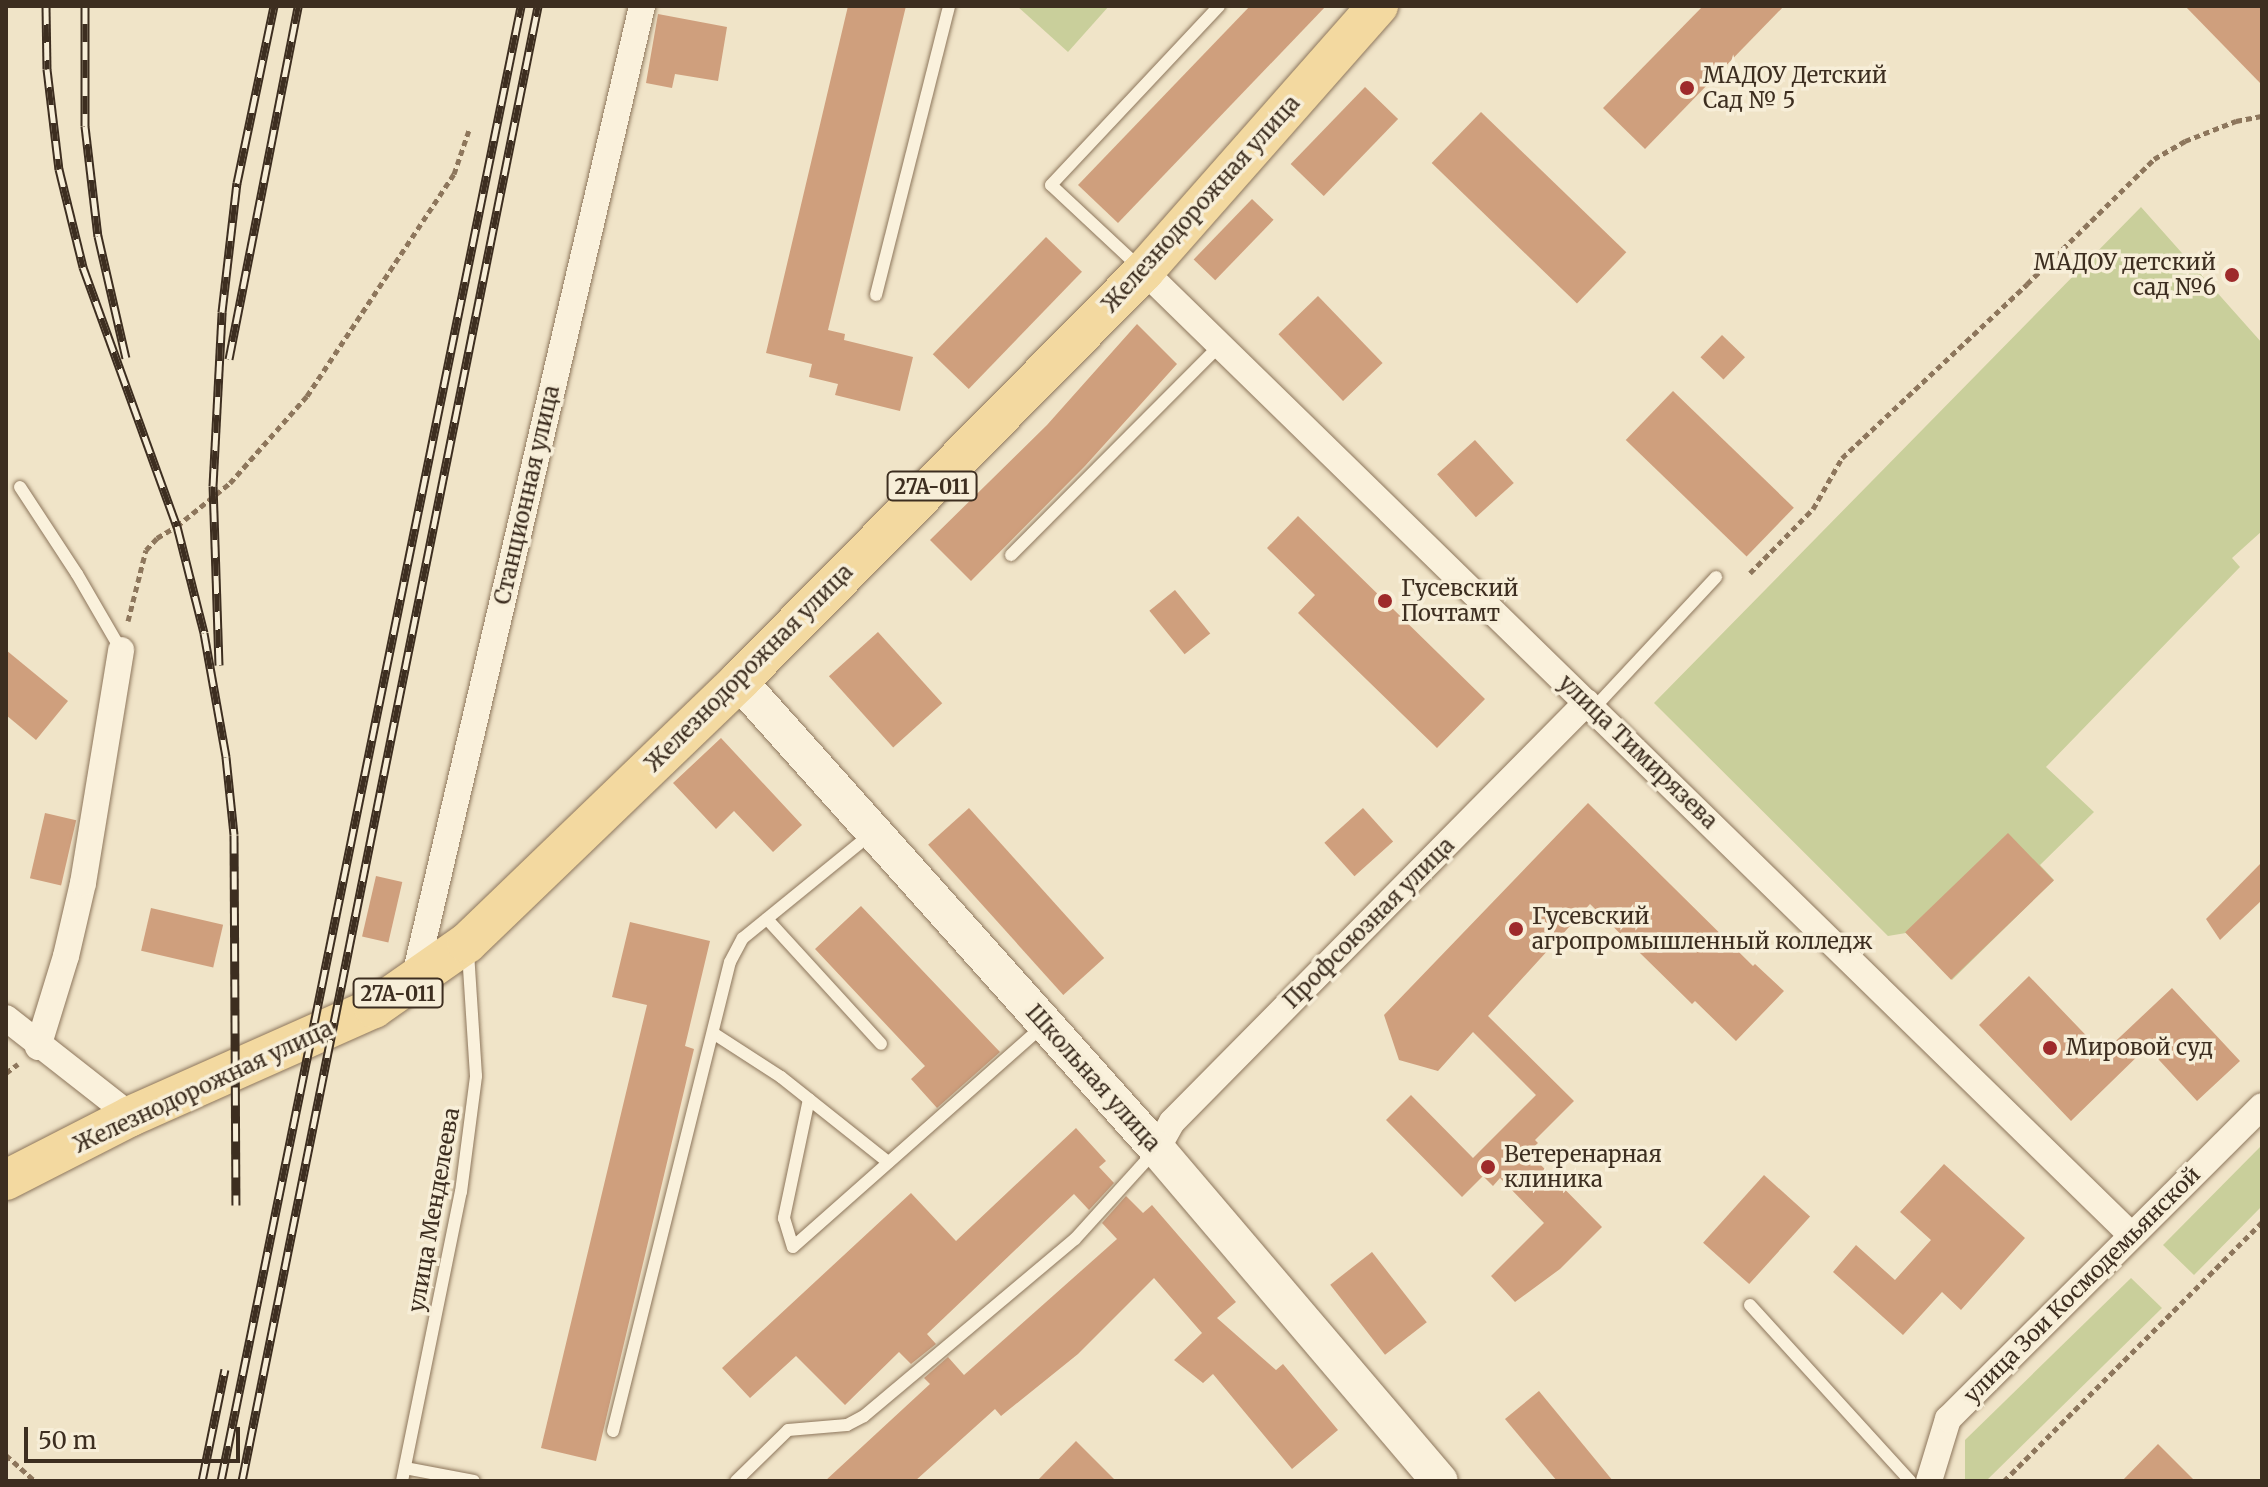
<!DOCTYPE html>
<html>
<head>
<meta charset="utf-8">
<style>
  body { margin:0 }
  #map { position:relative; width:2268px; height:1487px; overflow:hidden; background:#f0e4c8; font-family:Merriweather,serif }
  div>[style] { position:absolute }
  .green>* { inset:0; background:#c9cf9b }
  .building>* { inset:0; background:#cf9f7d; transform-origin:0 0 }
  .path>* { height:5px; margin-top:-2.5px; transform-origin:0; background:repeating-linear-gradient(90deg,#8d765c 0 6px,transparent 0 10px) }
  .roads { filter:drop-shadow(0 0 2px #8d765c) drop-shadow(0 0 2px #8d765c) }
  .lane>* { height:12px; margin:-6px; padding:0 6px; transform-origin:6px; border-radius:6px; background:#faf1dc }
  .street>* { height:26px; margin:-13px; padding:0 13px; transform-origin:13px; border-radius:13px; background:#faf1dc }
  .secondary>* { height:36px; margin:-18px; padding:0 18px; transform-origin:18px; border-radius:18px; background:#faf1dc }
  .primary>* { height:40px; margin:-20px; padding:0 20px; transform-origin:20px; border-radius:20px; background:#f3d9a0 }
  .rail>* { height:9px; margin-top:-4.5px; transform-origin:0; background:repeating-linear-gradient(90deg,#f7eed8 0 18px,#3d2e20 0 36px); box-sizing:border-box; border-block:2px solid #3d2e20 }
  .dots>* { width:22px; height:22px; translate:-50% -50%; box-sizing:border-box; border:4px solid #f7eed8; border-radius:50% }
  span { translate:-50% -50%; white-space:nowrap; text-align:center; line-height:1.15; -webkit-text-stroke:7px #f7eed8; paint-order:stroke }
  .shield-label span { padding:2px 6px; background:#f7eed8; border:2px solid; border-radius:6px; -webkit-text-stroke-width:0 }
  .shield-label { font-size:20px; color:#3d2e20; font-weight:700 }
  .poi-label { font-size:22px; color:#3d2e20 }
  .left { translate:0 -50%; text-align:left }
  .right { translate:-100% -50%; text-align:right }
  .street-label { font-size:22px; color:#3d2e20 }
  .frame { position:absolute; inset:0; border:8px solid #3d2e20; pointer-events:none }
  .scale { position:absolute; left:24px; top:1427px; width:216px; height:36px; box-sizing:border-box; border:4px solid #3d2e20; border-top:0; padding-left:10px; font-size:24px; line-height:28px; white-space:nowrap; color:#3d2e20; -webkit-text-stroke:6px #f7eed8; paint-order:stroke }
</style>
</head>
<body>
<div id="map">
  <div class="green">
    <i style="clip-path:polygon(1017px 6px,1109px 6px,1068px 52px)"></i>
    <i style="clip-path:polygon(2141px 207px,2262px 343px,2262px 531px,2232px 558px,2240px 567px,2046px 767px,2094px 812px,2040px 865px,2054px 880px,1952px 980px,1906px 933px,1888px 936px,1654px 703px)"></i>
    <i style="clip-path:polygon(2262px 1145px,2262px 1206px,2194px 1275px,2163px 1245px)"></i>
    <i style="clip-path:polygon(2131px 1278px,2162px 1308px,1986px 1481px,1965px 1481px,1965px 1440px)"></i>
  </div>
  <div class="building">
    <i style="clip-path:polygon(848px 6px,906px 6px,828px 330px,845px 334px,844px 340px,913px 357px,900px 411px,835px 395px,838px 384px,809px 377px,812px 364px,766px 353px)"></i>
    <i style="clip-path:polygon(1250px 6px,1326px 6px,1118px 223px,1078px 185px)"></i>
    <i style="clip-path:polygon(1703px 6px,1784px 6px,1645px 149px,1603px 108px)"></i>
    <i style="clip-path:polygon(2185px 6px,2262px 6px,2262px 85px)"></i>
    <i style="clip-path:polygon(658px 14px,727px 27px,718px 81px,675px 74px,672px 88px,646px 83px)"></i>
    <i style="left:1365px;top:87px;width:46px;height:107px;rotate:44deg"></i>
    <i style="left:1481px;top:112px;width:202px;height:71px;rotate:44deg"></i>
    <i style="left:1252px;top:199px;width:30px;height:84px;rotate:44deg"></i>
    <i style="left:1046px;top:237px;width:50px;height:163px;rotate:44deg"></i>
    <i style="left:1318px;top:296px;width:93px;height:55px;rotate:46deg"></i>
    <i style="clip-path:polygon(1137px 324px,1177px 364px,1085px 466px,971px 581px,930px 540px,1047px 425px)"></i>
    <i style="left:1722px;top:335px;width:32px;height:31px;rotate:44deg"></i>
    <i style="left:1673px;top:391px;width:168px;height:68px;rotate:44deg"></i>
    <i style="left:1475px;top:440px;width:58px;height:51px;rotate:48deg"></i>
    <i style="clip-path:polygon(1298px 516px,1485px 699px,1437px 748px,1298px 613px,1315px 595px,1267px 548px)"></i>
    <i style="left:1175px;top:590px;width:56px;height:33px;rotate:51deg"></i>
    <i style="left:878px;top:632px;width:96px;height:66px;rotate:48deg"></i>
    <i style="clip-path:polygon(6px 650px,68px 701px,36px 740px,6px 715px)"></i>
    <i style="clip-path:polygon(721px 738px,802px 825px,773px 852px,734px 811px,716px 829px,673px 783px)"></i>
    <i style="clip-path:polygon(1588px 803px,1753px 966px,1755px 964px,1784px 991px,1736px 1041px,1695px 1001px,1692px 1004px,1590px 904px,1488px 1016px,1574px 1101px,1535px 1140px,1538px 1143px,1528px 1152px,1602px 1227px,1560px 1269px,1515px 1302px,1491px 1276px,1544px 1223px,1500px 1178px,1493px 1186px,1483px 1176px,1462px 1197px,1386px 1120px,1411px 1095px,1473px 1158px,1536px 1095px,1473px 1032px,1438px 1071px,1399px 1060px,1384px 1015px)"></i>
    <i style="left:969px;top:808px;width:202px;height:55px;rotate:48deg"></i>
    <i style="left:1363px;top:808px;width:45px;height:52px;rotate:48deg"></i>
    <i style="left:45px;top:813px;width:32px;height:67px;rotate:13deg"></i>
    <i style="left:2008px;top:833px;width:66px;height:143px;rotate:46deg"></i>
    <i style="clip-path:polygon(2262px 862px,2262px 900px,2220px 940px,2206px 919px)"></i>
    <i style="left:376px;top:876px;width:27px;height:62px;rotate:13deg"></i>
    <i style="clip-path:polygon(861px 906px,1000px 1052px,937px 1108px,911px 1079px,925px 1066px,815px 949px)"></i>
    <i style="left:151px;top:908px;width:74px;height:44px;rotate:13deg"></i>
    <i style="clip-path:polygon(630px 922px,710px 941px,685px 1046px,694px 1049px,596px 1461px,541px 1448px,647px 1005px,612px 997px)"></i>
    <i style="clip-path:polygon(2029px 976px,2103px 1053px,2172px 988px,2240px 1061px,2197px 1101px,2147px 1047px,2071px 1121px,1979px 1025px)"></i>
    <i style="clip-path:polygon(1076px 1128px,1106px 1161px,1099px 1167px,1114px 1183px,1089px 1210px,1074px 1194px,927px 1334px,936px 1344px,911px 1364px,899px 1352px,845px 1405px,796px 1356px,750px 1398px,722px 1368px,911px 1193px,956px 1241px)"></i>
    <i style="clip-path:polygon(1944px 1164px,2025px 1238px,1961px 1310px,1942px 1292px,1903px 1335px,1833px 1272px,1856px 1245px,1895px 1280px,1931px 1240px,1900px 1212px)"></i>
    <i style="left:1764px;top:1175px;width:62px;height:91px;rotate:42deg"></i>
    <i style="clip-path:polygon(1126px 1196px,1143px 1213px,1152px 1205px,1236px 1302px,1217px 1318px,1276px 1370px,1283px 1364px,1338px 1430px,1292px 1469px,1213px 1374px,1203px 1383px,1174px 1360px,1202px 1333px,1154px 1278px,1078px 1354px,1001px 1416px,995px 1409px,915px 1481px,825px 1481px,930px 1384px,924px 1378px,948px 1357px,964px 1375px,1117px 1239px,1102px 1223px)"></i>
    <i style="left:1372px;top:1252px;width:89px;height:53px;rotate:52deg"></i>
    <i style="clip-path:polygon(1539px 1391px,1613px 1481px,1557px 1481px,1505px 1419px)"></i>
    <i style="clip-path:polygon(1076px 1441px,1116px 1481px,1037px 1481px)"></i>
    <i style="clip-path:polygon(2158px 1444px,2195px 1481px,2122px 1481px)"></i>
  </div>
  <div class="path">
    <i style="left:1750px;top:573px;width:90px;rotate:-45.5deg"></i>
    <i style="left:1813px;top:509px;width:59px;rotate:-60.4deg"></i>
    <i style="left:1842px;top:458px;width:254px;rotate:-43.2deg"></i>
    <i style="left:2027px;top:284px;width:178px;rotate:-44.5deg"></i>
    <i style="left:2154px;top:159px;width:36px;rotate:-30deg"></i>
    <i style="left:2185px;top:141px;width:55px;rotate:-21.4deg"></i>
    <i style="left:2236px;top:121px;width:26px;rotate:-11deg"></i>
    <i style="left:128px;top:621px;width:73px;rotate:-75.8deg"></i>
    <i style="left:146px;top:550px;width:16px;rotate:-47deg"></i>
    <i style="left:157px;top:538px;width:23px;rotate:-31deg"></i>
    <i style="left:177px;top:526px;width:68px;rotate:-39.1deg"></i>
    <i style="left:230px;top:483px;width:116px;rotate:-48.5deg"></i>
    <i style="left:307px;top:396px;width:266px;rotate:-56.5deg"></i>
    <i style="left:454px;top:174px;width:46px;rotate:-71.2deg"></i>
    <i style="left:6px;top:1073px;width:15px;rotate:-37deg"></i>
    <i style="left:6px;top:1455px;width:39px;rotate:42deg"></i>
    <i style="left:2004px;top:1481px;width:366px;rotate:-45.1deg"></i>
  </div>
  <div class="roads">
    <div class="lane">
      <i style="left:1139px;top:267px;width:120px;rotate:-137deg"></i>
      <i style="left:1051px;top:185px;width:245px;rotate:-46.8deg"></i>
      <i style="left:876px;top:295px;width:298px;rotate:-75.8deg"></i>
      <i style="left:20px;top:487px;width:104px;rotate:56.8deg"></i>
      <i style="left:77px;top:574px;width:88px;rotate:59.9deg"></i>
      <i style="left:1011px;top:555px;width:296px;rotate:-45.1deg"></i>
      <i style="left:1594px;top:708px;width:179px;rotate:-47deg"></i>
      <i style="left:767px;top:919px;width:169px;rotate:47.6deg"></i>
      <i style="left:713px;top:1033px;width:81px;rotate:32.9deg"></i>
      <i style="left:781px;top:1077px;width:137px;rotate:38.5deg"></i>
      <i style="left:809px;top:1099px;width:122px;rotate:101.9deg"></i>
      <i style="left:784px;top:1218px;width:30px;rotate:73deg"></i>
      <i style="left:793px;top:1247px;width:334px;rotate:-41.5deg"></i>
      <i style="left:1750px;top:1305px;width:238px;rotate:47.7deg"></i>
      <i style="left:613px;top:1431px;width:483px;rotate:-76deg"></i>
      <i style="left:730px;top:962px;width:27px;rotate:-62deg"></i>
      <i style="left:743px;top:938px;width:165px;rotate:-39.1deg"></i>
      <i style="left:405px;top:1468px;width:70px;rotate:10.7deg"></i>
      <i style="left:402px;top:1481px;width:295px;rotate:-78.5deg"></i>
      <i style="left:461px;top:1192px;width:117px;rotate:-82.6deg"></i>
      <i style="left:476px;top:1076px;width:125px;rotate:-93.7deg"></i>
      <i style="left:736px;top:1481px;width:73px;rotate:-44.4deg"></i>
      <i style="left:788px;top:1430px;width:59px;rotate:-4.8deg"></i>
      <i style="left:847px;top:1425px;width:19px;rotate:-28deg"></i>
      <i style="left:864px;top:1416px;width:275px;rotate:-40deg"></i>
      <i style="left:1075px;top:1239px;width:118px;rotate:-47.8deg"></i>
    </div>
    <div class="street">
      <i style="left:1144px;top:271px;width:1378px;rotate:44.32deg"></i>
      <i style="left:413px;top:984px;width:1004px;rotate:-76.82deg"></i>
      <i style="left:6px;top:1018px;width:159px;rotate:38.1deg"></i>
      <i style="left:38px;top:1047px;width:95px;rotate:-72.9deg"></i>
      <i style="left:66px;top:956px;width:75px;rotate:-76.9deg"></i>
      <i style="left:83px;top:883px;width:236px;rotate:-80.7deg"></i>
      <i style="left:1157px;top:1149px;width:31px;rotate:-61deg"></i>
      <i style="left:1172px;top:1122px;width:590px;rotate:-45.34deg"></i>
      <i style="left:1929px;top:1481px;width:65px;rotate:-73deg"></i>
      <i style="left:1948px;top:1419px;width:443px;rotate:-44.9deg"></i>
    </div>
    <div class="secondary">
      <i style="left:739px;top:681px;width:627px;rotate:48.23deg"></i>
      <i style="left:1157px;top:1149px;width:436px;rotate:49.6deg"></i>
    </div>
    <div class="primary">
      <i style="left:6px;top:1180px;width:140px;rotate:-27.1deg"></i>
      <i style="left:131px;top:1116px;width:266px;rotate:-24deg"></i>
      <i style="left:374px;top:1008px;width:113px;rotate:-35deg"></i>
      <i style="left:467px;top:943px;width:378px;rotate:-43.9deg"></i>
      <i style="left:739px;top:681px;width:576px;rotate:-45.35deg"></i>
      <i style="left:1144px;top:271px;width:354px;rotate:-48.6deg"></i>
    </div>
  </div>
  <div class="rail">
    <i style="left:46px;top:6px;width:63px;rotate:89.1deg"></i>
    <i style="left:47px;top:69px;width:101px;rotate:83.2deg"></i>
    <i style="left:59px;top:169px;width:101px;rotate:76.2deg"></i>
    <i style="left:83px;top:267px;width:276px;rotate:70.1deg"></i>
    <i style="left:177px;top:526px;width:110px;rotate:75.8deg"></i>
    <i style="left:204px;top:633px;width:126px;rotate:79.9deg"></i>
    <i style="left:226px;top:757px;width:78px;rotate:84.1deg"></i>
    <i style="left:234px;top:835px;width:370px;rotate:89.7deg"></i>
    <i style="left:85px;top:6px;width:120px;rotate:90deg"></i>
    <i style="left:85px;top:126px;width:111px;rotate:83.3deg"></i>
    <i style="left:98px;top:236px;width:125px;rotate:77.1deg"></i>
    <i style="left:229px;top:359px;width:360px;rotate:-78.9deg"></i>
    <i style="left:219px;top:665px;width:179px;rotate:-91.9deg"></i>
    <i style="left:213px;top:486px;width:174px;rotate:-87deg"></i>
    <i style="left:222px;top:312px;width:130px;rotate:-83.4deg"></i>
    <i style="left:237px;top:183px;width:181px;rotate:-78.2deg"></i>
    <i style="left:202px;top:1481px;width:114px;rotate:-78.4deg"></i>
    <i style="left:221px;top:1481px;width:1505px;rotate:-78.5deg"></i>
    <i style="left:242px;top:1481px;width:1504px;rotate:-78.65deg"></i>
  </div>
  <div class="dots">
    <i style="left:1687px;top:88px;background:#9e2a2b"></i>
    <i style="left:2232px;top:275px;background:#9e2a2b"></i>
    <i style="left:1385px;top:601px;background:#9e2a2b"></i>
    <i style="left:1516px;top:929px;background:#9e2a2b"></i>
    <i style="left:2050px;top:1048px;background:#9e2a2b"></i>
    <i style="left:1488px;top:1167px;background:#9e2a2b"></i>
  </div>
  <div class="shield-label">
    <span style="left:932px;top:486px">27А-011</span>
    <span style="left:398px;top:993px">27А-011</span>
  </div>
  <div class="poi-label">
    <span class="left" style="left:1703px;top:88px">МАДОУ Детский<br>Сад № 5</span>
    <span class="right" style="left:2216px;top:275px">МАДОУ детский<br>сад №6</span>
    <span class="left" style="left:1401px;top:601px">Гусевский<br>Почтамт</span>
    <span class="left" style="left:1532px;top:929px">Гусевский<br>агропромышленный колледж</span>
    <span class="left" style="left:2066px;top:1048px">Мировой суд</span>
    <span class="left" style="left:1504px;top:1167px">Ветеренарная<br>клиника</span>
  </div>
  <div class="street-label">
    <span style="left:1201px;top:204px;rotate:-48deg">Железнодорожная улица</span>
    <span style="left:527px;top:495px;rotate:-77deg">Станционная улица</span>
    <span style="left:749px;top:668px;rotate:-45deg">Железнодорожная улица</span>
    <span style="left:1638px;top:752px;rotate:44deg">улица Тимирязева</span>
    <span style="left:1369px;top:923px;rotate:-45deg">Профсоюзная улица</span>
    <span style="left:1093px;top:1078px;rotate:48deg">Школьная улица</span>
    <span style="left:203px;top:1087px;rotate:-25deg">Железнодорожная улица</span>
    <span style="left:434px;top:1210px;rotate:-80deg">улица Менделеева</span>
    <span style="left:2082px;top:1285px;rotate:-45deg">улица Зои Космодемьянской</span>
  </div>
  <div class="frame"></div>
  <div class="scale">50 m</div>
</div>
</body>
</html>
